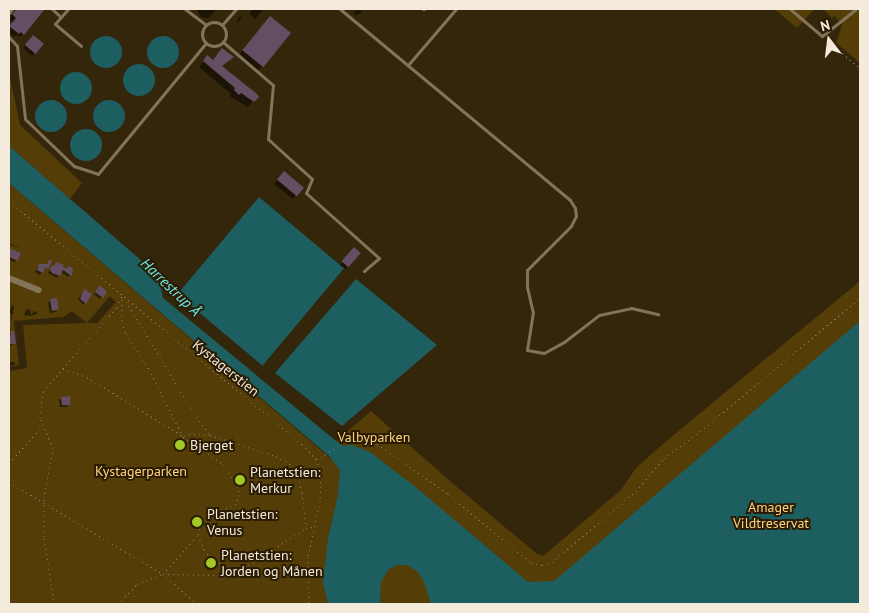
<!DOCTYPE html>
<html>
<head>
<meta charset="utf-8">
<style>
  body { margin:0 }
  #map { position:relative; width:869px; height:613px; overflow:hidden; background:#33260b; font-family:"PT Sans",sans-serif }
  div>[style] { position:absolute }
  .green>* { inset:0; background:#543d06 }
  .water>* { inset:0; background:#1d5f60; transform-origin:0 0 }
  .round { border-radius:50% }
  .shadow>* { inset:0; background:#0007; transform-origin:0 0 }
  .building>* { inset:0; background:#644e64; transform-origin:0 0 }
  .path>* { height:1px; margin-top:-0.5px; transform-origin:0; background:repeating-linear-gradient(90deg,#8d816c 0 1px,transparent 0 5px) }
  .lane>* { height:3px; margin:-1.5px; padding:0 1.5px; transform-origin:1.5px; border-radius:1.5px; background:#837458 }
  .lane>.ring { margin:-1.5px; padding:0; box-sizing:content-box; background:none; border:3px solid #837458; border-radius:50% }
  .street>* { height:5.5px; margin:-2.75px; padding:0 2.75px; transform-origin:2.75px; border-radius:2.75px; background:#837458 }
  .dots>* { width:14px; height:14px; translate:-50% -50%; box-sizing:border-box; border:2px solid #291c02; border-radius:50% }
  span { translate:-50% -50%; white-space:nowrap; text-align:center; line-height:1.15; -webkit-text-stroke:4px #291c02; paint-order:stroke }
  .street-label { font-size:14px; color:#f4ebdc }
  .park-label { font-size:14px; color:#ffd483 }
  .poi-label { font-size:14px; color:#f4ebdc }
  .left { translate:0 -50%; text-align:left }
  .water-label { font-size:15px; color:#6de9ea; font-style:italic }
  .frame { position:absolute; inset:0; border:10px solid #f4ebdc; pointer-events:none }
  .north { position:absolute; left:804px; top:15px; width:50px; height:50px; -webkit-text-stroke:4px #291c02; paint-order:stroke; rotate:345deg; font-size:14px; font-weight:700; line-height:20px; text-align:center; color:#f4ebdc }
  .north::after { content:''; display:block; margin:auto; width:18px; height:22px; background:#f4ebdc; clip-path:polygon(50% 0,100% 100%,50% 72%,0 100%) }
</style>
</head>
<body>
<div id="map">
  <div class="green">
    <i style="clip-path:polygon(774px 9px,814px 9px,797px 28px)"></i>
    <i style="clip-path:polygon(823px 9px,860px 9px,860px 63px,836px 43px,842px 25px,835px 16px,832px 18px)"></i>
    <i style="clip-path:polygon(9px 73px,20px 125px,82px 183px,70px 199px,9px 146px)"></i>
    <i style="clip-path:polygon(evenodd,9px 183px,330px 458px,515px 571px,416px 489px,335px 442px,371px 411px,451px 482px,537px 554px,543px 556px,621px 490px,636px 468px,664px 443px,860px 281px,860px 604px,10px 604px,9px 371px,27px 368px,23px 325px,87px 323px,72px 311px,63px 317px,14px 321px,19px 365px,9px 367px,9px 245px,20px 248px,9px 243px,9px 183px,110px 296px,116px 302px,97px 323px,87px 323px,110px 296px)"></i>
  </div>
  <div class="water">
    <i class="round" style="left:147px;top:36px;width:32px;height:32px"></i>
    <i class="round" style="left:90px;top:36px;width:32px;height:32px"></i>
    <i class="round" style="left:123px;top:64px;width:32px;height:32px"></i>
    <i class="round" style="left:60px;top:72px;width:32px;height:32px"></i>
    <i class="round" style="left:35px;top:100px;width:32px;height:32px"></i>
    <i class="round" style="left:93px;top:100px;width:32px;height:32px"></i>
    <i class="round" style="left:70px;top:129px;width:32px;height:32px"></i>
    <i style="clip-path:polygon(9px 146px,158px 275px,163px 298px,336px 441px,343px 446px,352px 445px,370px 452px,418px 489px,528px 582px,554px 581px,860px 321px,860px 604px,431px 604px,424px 582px,417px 571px,407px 565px,397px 565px,389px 569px,381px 582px,380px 604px,328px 604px,323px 582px,328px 539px,338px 495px,340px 470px,329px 456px,9px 183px)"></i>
    <i style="left:259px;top:197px;width:111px;height:127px;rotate:40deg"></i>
    <i style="clip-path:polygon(356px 279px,437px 345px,342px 426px,275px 373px)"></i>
  </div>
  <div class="shadow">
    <i style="clip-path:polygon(17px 9px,43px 11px,20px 37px,17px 35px,14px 37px,9px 33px,9px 28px,13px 22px,9px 19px)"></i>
    <i style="clip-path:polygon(197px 9px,217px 9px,208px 18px,202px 18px,199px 15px)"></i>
    <i style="clip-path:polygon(253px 9px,264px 9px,255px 19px,249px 13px)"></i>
    <i style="clip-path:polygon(359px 9px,362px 12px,355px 16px,354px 12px)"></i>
    <i style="left:240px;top:15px;width:2px;height:8px;rotate:27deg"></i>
    <i style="clip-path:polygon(265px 23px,262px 66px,257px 71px,238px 56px)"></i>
    <i style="clip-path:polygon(31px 39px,42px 44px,32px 56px,23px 48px)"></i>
    <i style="clip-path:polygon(217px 55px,221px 66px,257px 97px,248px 107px,229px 96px,231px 94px,199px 67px,207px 57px,212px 61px)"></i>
    <i style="clip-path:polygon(280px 177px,296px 195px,293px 199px,274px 184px)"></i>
    <i style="clip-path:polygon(9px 250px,20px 254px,15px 262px,9px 260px)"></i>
    <i style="clip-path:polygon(351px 251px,348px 267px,346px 269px,340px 265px)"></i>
    <i style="clip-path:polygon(49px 261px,40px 275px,35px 272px,39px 265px,46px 265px)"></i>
    <i style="clip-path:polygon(56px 263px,70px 275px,68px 277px,61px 272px,57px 278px,48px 273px)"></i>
    <i style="clip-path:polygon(100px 287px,102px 297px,100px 299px,94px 294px)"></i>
    <i style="clip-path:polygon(84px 291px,85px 303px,83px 305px,78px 299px)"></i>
    <i style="clip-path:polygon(51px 301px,58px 310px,55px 312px,50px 313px,48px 303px)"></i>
    <i style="clip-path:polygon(12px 305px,14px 306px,12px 319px,11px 319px,12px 315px,9px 312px)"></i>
    <i style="clip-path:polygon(30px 309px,31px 315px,34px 311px,37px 312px,37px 314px,30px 316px,24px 315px,26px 310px)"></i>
    <i style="clip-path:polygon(12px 332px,15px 343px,9px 346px,9px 335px)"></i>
    <i style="clip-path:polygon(9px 362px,15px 362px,15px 365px,9px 366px)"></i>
    <i style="clip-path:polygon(62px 398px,69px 404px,67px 407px,60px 407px,59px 400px)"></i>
  </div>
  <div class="building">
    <i style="clip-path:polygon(17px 9px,42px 9px,44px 10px,24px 35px,21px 32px,19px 34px,9px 26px,16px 18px,12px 14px)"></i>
    <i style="left:270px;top:16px;width:27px;height:44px;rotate:39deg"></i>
    <i style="left:33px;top:35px;width:14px;height:13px;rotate:39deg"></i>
    <i style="clip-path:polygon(222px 48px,234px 57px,222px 66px,257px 94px,259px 97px,254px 102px,241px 93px,239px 95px,234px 90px,235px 88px,203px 61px,207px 55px,213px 60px)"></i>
    <i style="left:284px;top:171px;width:26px;height:11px;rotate:40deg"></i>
    <i style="left:354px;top:247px;width:9px;height:19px;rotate:41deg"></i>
    <i style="clip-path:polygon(9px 248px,21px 253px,18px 261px,9px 257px)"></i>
    <i style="clip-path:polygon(49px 260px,52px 261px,48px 269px,45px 267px,43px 273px,37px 270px,39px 264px,47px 264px)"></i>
    <i style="clip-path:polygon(56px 262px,64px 265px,63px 267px,67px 269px,68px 266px,73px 268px,72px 276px,63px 270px,60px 276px,52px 273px,50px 270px,51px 266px,54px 266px)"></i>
    <i style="clip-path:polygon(100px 285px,107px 292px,103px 298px,95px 292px)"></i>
    <i style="clip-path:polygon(84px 289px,92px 294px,86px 304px,80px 299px)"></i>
    <i style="left:57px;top:298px;width:12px;height:7px;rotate:81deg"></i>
    <i style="clip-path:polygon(11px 331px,14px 331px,16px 344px,9px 344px)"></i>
    <i style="clip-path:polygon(70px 396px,70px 405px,62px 405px,61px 397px)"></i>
  </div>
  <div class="path">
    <i style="left:827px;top:40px;width:43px;rotate:40.3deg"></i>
    <i style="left:9px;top:201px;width:381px;rotate:39.7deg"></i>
    <i style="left:302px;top:444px;width:21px;rotate:47deg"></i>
    <i style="left:316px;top:459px;width:19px;rotate:74deg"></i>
    <i style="left:321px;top:477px;width:24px;rotate:92deg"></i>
    <i style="left:320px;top:501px;width:57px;rotate:102.1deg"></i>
    <i style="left:308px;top:557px;width:47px;rotate:88.8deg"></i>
    <i style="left:124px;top:297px;width:125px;rotate:59.1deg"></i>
    <i style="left:188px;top:404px;width:38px;rotate:55deg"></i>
    <i style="left:210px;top:435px;width:20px;rotate:-177deg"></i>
    <i style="left:190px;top:434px;width:8px;rotate:157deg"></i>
    <i style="left:183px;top:437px;width:48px;rotate:34deg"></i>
    <i style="left:223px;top:464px;width:27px;rotate:56deg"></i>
    <i style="left:238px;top:486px;width:9px;rotate:84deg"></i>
    <i style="left:239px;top:495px;width:9px;rotate:108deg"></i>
    <i style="left:236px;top:504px;width:24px;rotate:156deg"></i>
    <i style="left:214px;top:514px;width:16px;rotate:142deg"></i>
    <i style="left:201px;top:524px;width:11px;rotate:105deg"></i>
    <i style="left:198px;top:535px;width:16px;rotate:68deg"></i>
    <i style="left:204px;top:550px;width:15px;rotate:48deg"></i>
    <i style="left:214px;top:561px;width:28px;rotate:21deg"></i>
    <i style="left:240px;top:571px;width:79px;rotate:-33.1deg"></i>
    <i style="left:306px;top:528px;width:6px;rotate:-9deg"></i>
    <i style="left:122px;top:299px;width:23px;rotate:90deg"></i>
    <i style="left:122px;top:322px;width:13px;rotate:72deg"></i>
    <i style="left:126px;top:334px;width:42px;rotate:56.7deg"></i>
    <i style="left:149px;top:369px;width:76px;rotate:63.4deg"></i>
    <i style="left:63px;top:369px;width:25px;rotate:18deg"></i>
    <i style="left:87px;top:377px;width:113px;rotate:31.6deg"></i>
    <i style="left:210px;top:435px;width:69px;rotate:17.7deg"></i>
    <i style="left:276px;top:456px;width:16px;rotate:30deg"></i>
    <i style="left:290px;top:464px;width:15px;rotate:58deg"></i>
    <i style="left:298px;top:477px;width:16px;rotate:76deg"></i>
    <i style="left:302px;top:493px;width:34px;rotate:83deg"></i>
    <i style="left:316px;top:459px;width:10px;rotate:-24deg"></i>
    <i style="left:325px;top:455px;width:33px;rotate:-35deg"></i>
    <i style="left:352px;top:436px;width:7px;rotate:-16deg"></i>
    <i style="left:359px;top:434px;width:6px;rotate:9deg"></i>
    <i style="left:365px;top:435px;width:102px;rotate:35.4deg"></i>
    <i style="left:448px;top:494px;width:108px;rotate:39.7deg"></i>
    <i style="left:531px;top:563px;width:11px;rotate:10deg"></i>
    <i style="left:542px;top:565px;width:10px;rotate:-17deg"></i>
    <i style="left:552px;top:562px;width:110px;rotate:-40.2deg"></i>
    <i style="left:636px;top:491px;width:43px;rotate:-49.7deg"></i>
    <i style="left:664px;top:458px;width:55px;rotate:-36.9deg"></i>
    <i style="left:708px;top:425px;width:198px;rotate:-39.9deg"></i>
    <i style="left:9px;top:463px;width:50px;rotate:-47.4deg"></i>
    <i style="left:9px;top:482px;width:179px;rotate:30.9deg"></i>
    <i style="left:163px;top:574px;width:45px;rotate:41.4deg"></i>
    <i style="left:163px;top:574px;width:51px;rotate:-48.2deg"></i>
    <i style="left:54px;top:604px;width:69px;rotate:-98.4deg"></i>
    <i style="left:44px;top:536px;width:38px;rotate:-90deg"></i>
    <i style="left:44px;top:498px;width:51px;rotate:-79.8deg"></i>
    <i style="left:53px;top:448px;width:34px;rotate:-113deg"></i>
    <i style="left:40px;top:417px;width:26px;rotate:-83deg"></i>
    <i style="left:43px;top:391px;width:112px;rotate:-48.6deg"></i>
    <i style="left:117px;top:307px;width:12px;rotate:-66deg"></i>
    <i style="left:118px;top:604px;width:28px;rotate:-46deg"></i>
    <i style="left:137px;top:584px;width:28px;rotate:-21deg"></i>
    <i style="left:163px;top:574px;width:59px;rotate:1deg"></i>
    <i style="left:222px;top:575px;width:17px;rotate:-10deg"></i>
  </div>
  <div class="lane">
    <i style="left:52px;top:9px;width:12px;rotate:42deg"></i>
    <i style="left:61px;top:17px;width:11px;rotate:-49deg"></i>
    <i style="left:185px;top:9px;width:26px;rotate:37deg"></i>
    <i style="left:340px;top:9px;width:299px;rotate:39.7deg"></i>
    <i style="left:570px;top:200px;width:9px;rotate:58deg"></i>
    <i style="left:575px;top:208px;width:8px;rotate:83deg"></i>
    <i style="left:576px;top:216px;width:11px;rotate:117deg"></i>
    <i style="left:571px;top:226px;width:62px;rotate:135deg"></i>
    <i style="left:527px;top:270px;width:17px;rotate:90deg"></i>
    <i style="left:527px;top:287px;width:26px;rotate:77deg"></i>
    <i style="left:533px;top:312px;width:38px;rotate:99deg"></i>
    <i style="left:527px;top:350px;width:17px;rotate:10deg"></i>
    <i style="left:544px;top:353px;width:23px;rotate:-29deg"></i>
    <i style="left:564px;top:342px;width:44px;rotate:-37.6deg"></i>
    <i style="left:599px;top:315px;width:33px;rotate:-12deg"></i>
    <i style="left:631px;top:308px;width:28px;rotate:13deg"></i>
    <i style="left:423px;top:9px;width:1px"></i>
    <i style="left:790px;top:9px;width:42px;rotate:40.2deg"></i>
    <i style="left:822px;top:36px;width:43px;rotate:-38.5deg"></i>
    <i style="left:9px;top:13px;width:5px;rotate:-53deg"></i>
    <i style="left:61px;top:17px;width:9px;rotate:131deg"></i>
    <i style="left:55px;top:24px;width:34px;rotate:40deg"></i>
    <i class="ring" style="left:202px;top:22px;width:21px;height:21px"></i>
    <i style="left:222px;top:25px;width:21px;rotate:-49deg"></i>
    <i style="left:9px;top:37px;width:12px;rotate:48deg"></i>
    <i style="left:17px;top:46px;width:73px;rotate:83.7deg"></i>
    <i style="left:25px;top:119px;width:68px;rotate:43.8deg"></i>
    <i style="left:74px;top:166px;width:25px;rotate:18deg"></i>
    <i style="left:98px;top:174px;width:170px;rotate:-50.5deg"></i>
    <i style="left:223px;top:42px;width:66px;rotate:40.7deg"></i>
    <i style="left:273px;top:85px;width:54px;rotate:95.3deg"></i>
    <i style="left:268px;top:139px;width:59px;rotate:42.3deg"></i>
    <i style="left:312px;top:179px;width:15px;rotate:113deg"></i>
    <i style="left:306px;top:193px;width:98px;rotate:41.7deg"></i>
    <i style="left:379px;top:258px;width:20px;rotate:139deg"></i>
    <i style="left:408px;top:65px;width:74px;rotate:-49.4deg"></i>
  </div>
  <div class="street">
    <i style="left:9px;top:278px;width:32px;rotate:22deg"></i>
  </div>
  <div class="dots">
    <i style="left:180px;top:445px;background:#a2c928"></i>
    <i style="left:240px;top:480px;background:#a2c928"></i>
    <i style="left:197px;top:522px;background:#a2c928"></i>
    <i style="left:211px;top:563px;background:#a2c928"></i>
  </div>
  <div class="street-label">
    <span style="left:226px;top:368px;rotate:39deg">Kystagerstien</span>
  </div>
  <div class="park-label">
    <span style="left:374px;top:437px">Valbyparken</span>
    <span style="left:141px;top:471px">Kystagerparken</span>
    <span style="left:771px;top:515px">Amager<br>Vildtreservat</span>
  </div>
  <div class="poi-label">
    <span class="left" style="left:190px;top:445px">Bjerget</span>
    <span class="left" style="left:250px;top:480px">Planetstien:<br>Merkur</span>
    <span class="left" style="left:207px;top:522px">Planetstien:<br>Venus</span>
    <span class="left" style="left:221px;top:563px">Planetstien:<br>Jorden og Månen</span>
  </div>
  <div class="water-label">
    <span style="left:171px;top:287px;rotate:44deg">Harrestrup Å</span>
  </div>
  <div class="frame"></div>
  <div class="north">N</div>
</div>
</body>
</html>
